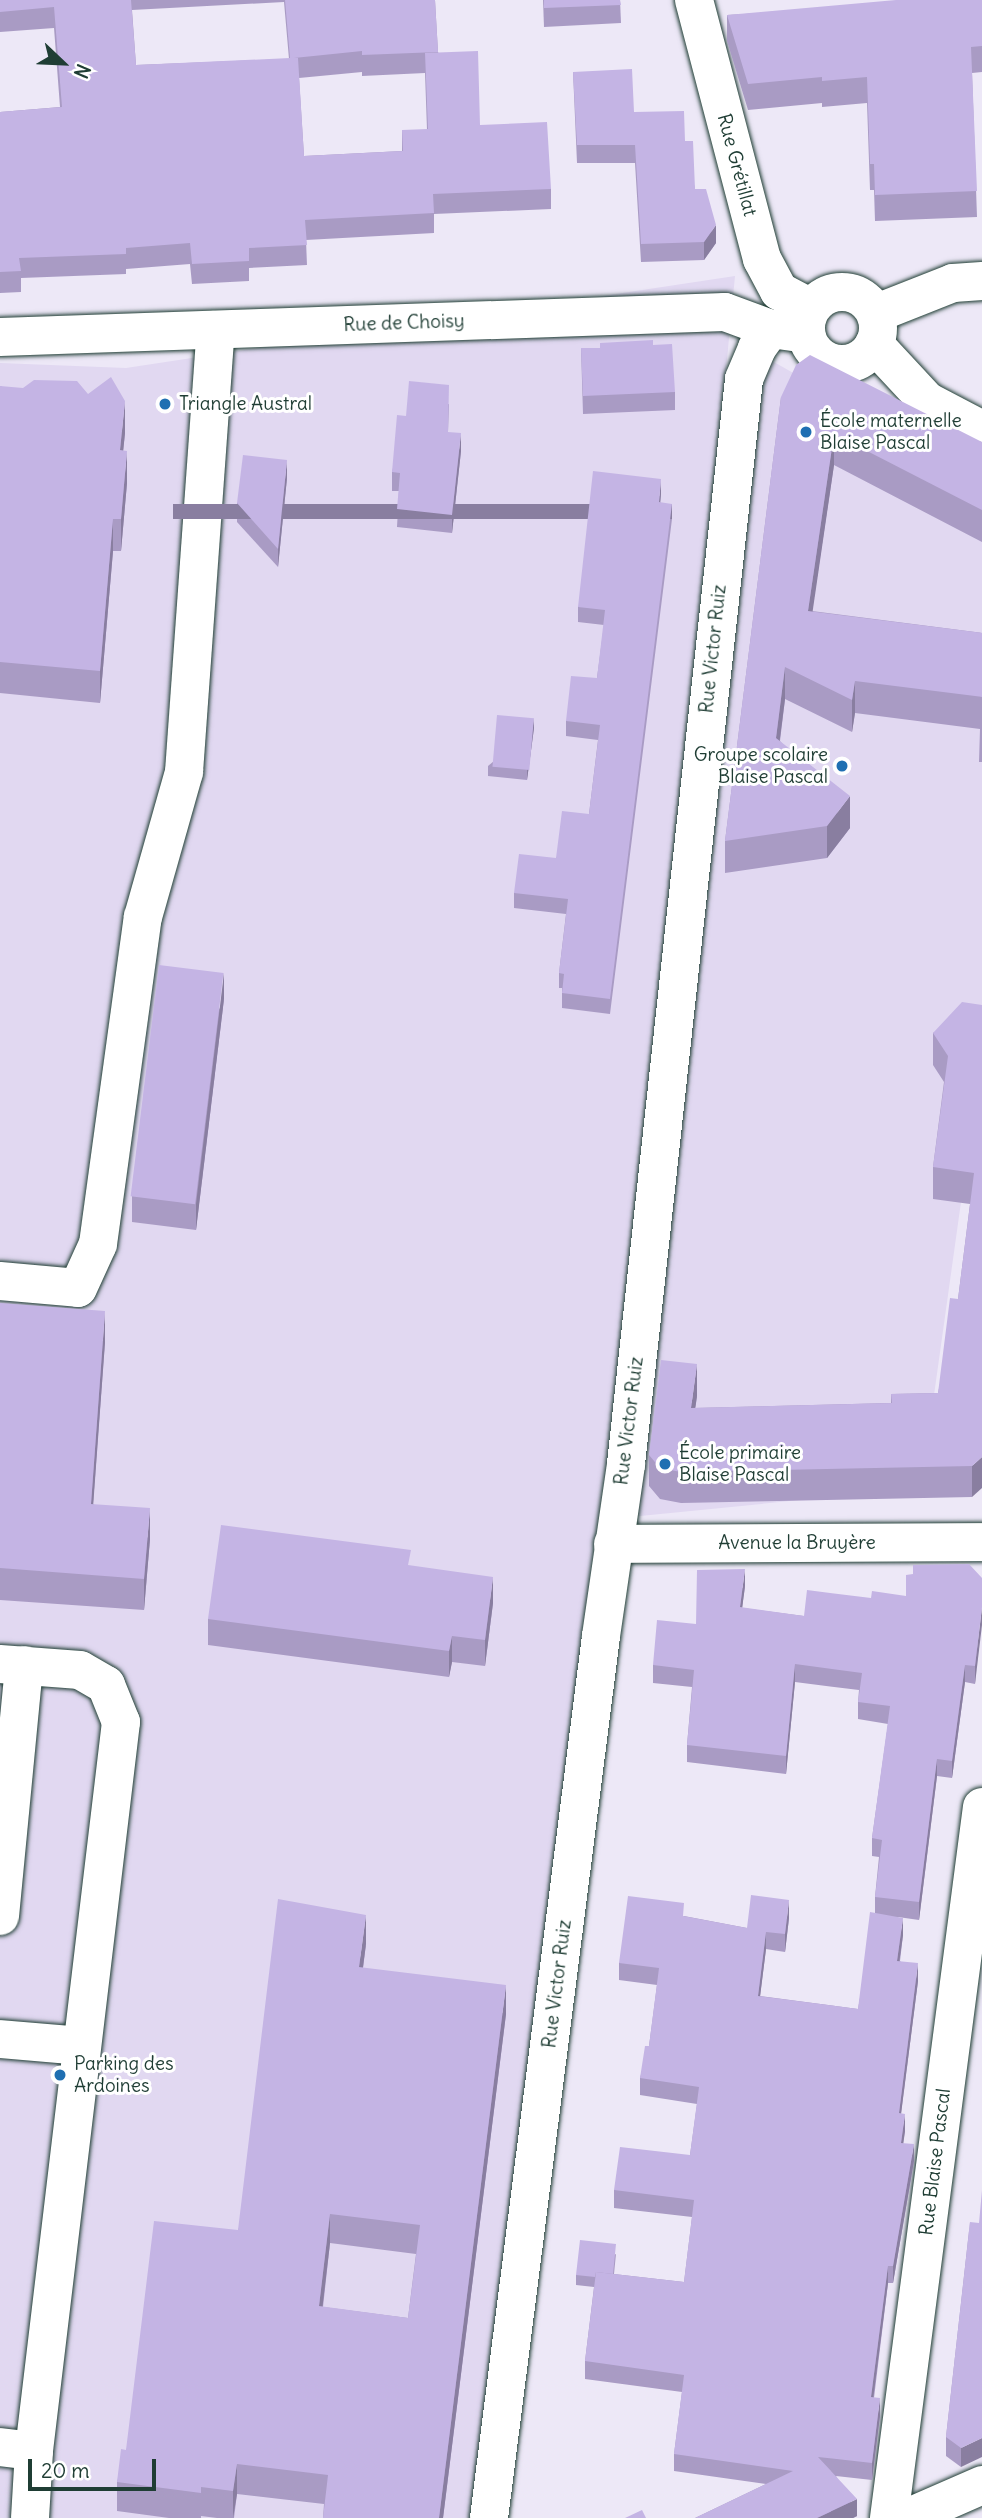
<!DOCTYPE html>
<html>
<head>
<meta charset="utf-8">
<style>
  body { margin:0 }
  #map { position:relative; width:982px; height:2518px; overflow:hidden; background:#ede8f7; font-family:Delius,sans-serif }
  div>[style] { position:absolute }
  .built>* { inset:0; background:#e1d8f1 }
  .roads { filter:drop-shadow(0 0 2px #1f3d34) drop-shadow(0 0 2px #1f3d34) }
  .minor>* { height:38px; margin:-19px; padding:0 19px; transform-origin:19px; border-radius:19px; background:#fff }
  .minor>.ring { margin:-19px; padding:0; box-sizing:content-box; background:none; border:38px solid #fff; border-radius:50% }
  .wall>* { inset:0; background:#a99bc4 }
  .shaded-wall>* { inset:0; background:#897ea0; transform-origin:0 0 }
  .building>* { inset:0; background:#c4b4e4; transform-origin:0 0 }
  .dots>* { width:19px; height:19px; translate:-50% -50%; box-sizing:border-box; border:4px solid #fff; border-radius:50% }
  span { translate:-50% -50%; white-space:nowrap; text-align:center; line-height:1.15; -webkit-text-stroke:6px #fff; paint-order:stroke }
  .street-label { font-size:19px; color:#1f3d34 }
  .poi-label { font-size:19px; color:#1f3d34 }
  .left { translate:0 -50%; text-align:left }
  .right { translate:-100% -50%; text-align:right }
  .north { position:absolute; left:28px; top:28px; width:70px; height:70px; -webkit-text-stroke:5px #fff; paint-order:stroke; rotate:113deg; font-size:19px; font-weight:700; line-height:28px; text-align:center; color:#1f3d34 }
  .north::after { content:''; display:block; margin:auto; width:24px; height:32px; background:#1f3d34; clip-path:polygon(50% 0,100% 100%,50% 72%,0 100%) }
  .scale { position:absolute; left:28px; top:2459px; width:128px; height:32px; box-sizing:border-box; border:4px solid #1f3d34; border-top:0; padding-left:9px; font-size:21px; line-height:24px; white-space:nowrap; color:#1f3d34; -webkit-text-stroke:5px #fff; paint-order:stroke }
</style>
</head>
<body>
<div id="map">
  <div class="built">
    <i style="clip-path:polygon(735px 276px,613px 1544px,489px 2518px,0 2518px,0 363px,126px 368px)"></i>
    <i style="clip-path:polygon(749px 348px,982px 480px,982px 1052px,921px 1488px,620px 1518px)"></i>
  </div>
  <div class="roads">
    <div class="minor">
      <i style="left:694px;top:0;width:268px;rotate:75.3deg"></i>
      <i style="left:762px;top:259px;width:36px;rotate:62deg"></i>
      <i style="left:779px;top:291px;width:36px;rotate:28deg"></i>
      <i class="ring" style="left:806px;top:292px;width:34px;height:34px"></i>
      <i style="left:877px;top:313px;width:82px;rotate:-21.5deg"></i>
      <i style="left:953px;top:283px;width:29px;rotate:-4deg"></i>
      <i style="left:0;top:337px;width:725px;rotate:-1.97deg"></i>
      <i style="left:725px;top:312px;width:49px;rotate:20.3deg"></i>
      <i style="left:771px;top:329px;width:34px;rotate:8deg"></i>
      <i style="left:874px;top:344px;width:78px;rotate:47.1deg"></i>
      <i style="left:927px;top:401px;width:62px;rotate:27.8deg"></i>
      <i style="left:0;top:1281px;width:78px;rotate:5.1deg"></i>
      <i style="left:78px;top:1288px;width:48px;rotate:-65.6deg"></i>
      <i style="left:98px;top:1244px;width:330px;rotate:-82.2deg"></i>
      <i style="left:143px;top:917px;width:151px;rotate:-74.2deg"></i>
      <i style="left:184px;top:772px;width:443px;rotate:-85.9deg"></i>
      <i style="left:613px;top:1544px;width:369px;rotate:-0.3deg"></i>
      <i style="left:0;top:1664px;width:80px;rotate:4.3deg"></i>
      <i style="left:80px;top:1670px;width:30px;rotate:30deg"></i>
      <i style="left:106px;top:1685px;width:40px;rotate:68deg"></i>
      <i style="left:121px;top:1722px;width:734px;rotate:96.81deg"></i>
      <i style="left:34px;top:2451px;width:67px;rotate:93.4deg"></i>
      <i style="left:0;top:1916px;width:252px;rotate:-84.5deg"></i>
      <i style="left:0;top:2039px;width:81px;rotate:4.9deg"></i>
      <i style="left:0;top:2447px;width:34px;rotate:7deg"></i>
      <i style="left:489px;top:2518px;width:889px;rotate:-82.76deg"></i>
      <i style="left:601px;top:1636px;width:174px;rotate:-81.7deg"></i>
      <i style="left:626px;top:1464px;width:1091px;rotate:-83.79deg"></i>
      <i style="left:744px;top:379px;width:34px;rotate:-67deg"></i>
      <i style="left:757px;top:348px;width:24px;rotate:-54deg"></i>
      <i style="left:889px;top:2518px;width:717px;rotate:-82.55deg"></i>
      <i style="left:907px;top:2518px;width:82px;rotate:-23.7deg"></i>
    </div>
  </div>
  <div class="wall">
    <i style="clip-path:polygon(evenodd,0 0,435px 0,438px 52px,480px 125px,551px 189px,551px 209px,434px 214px,434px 233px,306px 240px,307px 265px,249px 268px,249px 281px,192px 284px,190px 264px,126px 269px,126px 274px,21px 278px,21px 292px,0 293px,0 112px,60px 107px,54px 28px,0 32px,0 0,284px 2px,289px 59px,136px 65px,132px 10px,284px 2px,0 0,362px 72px,362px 76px,425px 73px,427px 130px,402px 130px,402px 151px,304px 156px,299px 78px,362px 72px)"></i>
    <i style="clip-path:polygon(543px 0,620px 0,621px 23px,544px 27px)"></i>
    <i style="clip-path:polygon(982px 0,982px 72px,972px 73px,977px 217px,875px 221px,874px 190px,870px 190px,867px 103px,822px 107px,822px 103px,748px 110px,727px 41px,727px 15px)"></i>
    <i style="clip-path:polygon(573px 72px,634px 112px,685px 141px,695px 189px,716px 243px,704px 260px,641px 262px,635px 163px,577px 163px)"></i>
    <i style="clip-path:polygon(581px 348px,675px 392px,675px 410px,583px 414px)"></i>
    <i style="clip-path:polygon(0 386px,125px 433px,123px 451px,127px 483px,121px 551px,113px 551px,100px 703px,0 693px)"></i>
    <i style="clip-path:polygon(781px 397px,982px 442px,982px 542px,834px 465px,812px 611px,982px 633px,982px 762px,979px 762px,980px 729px,855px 713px,852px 732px,785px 699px,780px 741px,850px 828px,827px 858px,725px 873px,725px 841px)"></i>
    <i style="clip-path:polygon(449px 404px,448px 432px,461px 451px,452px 533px,397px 527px,399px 491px,392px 491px,392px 472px,406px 416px)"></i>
    <i style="clip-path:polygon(287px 478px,278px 567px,237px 522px,237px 503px)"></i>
    <i style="clip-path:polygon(661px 494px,660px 502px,672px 519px,610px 1014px,562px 1008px,562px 988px,559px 988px,559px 973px,566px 914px,514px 908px,514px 893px,556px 858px,589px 814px,598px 740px,566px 736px,566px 721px,597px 678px,604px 625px,578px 622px,578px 607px)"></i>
    <i style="clip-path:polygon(534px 728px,527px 780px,488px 776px,488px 766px)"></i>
    <i style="clip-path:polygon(224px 999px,196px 1230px,132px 1222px,132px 1196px)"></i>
    <i style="clip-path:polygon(982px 1005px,972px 1497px,681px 1503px,660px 1499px,649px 1486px,649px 1455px,697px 1396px,695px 1408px,891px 1403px,891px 1394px,938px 1393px,958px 1299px,970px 1204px,933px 1199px,933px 1167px,944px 1082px,933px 1065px,933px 1033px)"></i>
    <i style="clip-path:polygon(0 1303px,105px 1342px,93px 1504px,150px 1539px,144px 1610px,0 1600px)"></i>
    <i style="clip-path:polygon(411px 1566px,493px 1603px,485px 1666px,452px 1662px,449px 1677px,208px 1645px,208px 1619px)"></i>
    <i style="clip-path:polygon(906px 1575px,982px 1578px,975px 1684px,965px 1682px,952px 1778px,937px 1776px,919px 1920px,898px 1917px,903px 1935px,900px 1961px,918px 1981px,901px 2113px,905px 2131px,903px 2143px,914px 2161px,893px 2283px,888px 2283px,874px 2398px,880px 2416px,872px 2480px,836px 2476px,857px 2516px,853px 2518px,695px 2518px,766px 2484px,674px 2471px,674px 2454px,682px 2392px,585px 2379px,585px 2361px,594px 2287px,576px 2285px,576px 2275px,616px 2254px,614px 2274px,684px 2282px,692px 2217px,614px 2208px,614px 2190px,690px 2155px,697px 2104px,640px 2095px,640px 2078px,649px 2046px,657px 1985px,619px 1980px,619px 1963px,684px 1916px,747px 1928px,789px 1918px,785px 1952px,766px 1949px,760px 1996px,858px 2009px,875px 1913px,875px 1897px,879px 1857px,872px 1856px,872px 1838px,888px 1724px,858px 1719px,858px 1702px,859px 1690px,795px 1682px,786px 1774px,687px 1762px,687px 1745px,692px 1687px,653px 1683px,653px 1665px,696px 1624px,745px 1586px,742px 1608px,804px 1616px,871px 1598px,906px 1596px)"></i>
    <i style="clip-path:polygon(evenodd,366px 1944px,363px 1968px,506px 2014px,443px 2518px,323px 2518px,324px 2504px,237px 2494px,234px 2518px,217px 2518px,201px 2516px,201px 2518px,169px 2518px,117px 2511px,117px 2482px,126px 2450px,238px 2230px,366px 1944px,330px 2243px,416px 2254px,408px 2318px,323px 2307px,330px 2243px)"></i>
    <i style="clip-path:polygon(970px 2222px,961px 2467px,946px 2456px,946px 2437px)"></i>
  </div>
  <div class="shaded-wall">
    <i style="clip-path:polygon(716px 225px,716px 243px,704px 260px,704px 242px)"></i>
    <i style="clip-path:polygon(125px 401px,125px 433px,120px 482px,120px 450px)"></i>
    <i style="clip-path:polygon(461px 433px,461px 451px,452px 533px,452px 515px)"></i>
    <i style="clip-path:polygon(834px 434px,834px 465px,808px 643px,808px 611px)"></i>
    <i style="clip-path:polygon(127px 451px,127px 483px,121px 551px,121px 519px)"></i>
    <i style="clip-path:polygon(287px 460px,287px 478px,278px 567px,278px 549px)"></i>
    <i style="clip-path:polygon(661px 479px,661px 494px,659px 517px,659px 502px)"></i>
    <i style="left:672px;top:504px;width:15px;height:499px;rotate:90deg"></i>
    <i style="clip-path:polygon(113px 519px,113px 551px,100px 703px,100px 671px)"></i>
    <i style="clip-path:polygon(785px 667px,785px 699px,776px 769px,776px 738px)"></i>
    <i style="clip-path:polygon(855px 681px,855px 713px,852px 732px,852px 700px)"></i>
    <i style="clip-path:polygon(534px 718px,534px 728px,527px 780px,527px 771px)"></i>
    <i style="clip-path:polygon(850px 796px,850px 828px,827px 858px,827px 826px)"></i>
    <i style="clip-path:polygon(224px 973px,224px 999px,196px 1230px,196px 1204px)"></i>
    <i style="clip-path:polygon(105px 1311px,105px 1342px,91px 1535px,91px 1504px)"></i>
    <i style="clip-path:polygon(697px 1364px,697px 1396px,691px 1439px,691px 1408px)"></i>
    <i style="clip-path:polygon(982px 1457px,982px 1488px,972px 1497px,972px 1466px)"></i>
    <i style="clip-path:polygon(150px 1508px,150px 1539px,144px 1610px,144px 1579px)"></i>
    <i style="clip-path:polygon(745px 1569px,745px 1586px,740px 1625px,740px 1607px)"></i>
    <i style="clip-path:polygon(493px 1577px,493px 1603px,485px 1666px,485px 1640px)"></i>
    <i style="clip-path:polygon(982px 1607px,982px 1625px,975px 1684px,975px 1666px)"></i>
    <i style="clip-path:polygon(452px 1636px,452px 1662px,449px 1677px,449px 1651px)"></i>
    <i style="clip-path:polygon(795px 1664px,795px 1682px,786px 1774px,786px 1756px)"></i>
    <i style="clip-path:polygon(965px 1665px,965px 1682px,952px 1778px,952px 1761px)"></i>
    <i style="clip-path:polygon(937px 1759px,937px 1776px,919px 1920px,919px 1902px)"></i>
    <i style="clip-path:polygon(789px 1900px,789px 1918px,785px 1952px,785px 1934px)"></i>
    <i style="clip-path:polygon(366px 1915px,366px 1944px,359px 1997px,359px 1967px)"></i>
    <i style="clip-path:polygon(903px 1918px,903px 1935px,897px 1978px,897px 1961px)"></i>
    <i style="clip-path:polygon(766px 1932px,766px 1949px,758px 2013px,758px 1996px)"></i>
    <i style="clip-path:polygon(918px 1963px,918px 1981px,899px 2130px,899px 2113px)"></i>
    <i style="clip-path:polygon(506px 1985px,506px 2014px,443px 2518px,439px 2518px)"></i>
    <i style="clip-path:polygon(905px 2114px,905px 2131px,901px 2160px,901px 2143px)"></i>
    <i style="clip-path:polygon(914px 2144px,914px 2161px,893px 2283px,893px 2266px)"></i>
    <i style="clip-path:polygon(330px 2214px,330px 2243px,319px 2336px,319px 2306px)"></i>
    <i style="clip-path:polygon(888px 2266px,888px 2283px,871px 2415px,871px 2397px)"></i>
    <i style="clip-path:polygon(880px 2398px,880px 2416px,872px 2480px,872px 2463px)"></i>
    <i style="clip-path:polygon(982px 2438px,982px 2457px,961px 2467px,961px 2448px)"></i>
    <i style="clip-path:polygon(237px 2464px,237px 2494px,233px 2518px,233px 2491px)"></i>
    <i style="clip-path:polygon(857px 2499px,857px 2516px,853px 2518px,817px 2518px)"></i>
  </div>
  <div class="building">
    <i style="clip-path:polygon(0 0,131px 0,136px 65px,290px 58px,285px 0,435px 0,438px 52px,362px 55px,362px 51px,294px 58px,298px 58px,304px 156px,403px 151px,402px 130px,428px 129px,425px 53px,478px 51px,480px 125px,547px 122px,551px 189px,433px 194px,434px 213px,305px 220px,307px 245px,249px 248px,249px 261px,192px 264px,190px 243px,126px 248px,126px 254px,19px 258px,21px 271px,0 272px,0 112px,62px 107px,54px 7px,0 12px)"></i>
    <i style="clip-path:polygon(544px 0,620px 0,621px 5px,544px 8px)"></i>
    <i style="clip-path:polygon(896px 0,982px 0,982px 46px,971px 47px,977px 191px,875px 195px,874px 164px,870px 164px,867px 77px,822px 81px,822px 77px,748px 84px,727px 15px)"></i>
    <i style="clip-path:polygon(632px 69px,634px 112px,684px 111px,685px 141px,693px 141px,695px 189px,706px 189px,716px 225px,704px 242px,641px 244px,635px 145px,577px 145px,573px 72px)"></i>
    <i style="clip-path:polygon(653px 340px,653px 345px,672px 344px,675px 392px,583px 396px,581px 348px,600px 348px,600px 343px)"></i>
    <i style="clip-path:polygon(810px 355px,982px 442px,982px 510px,834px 434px,808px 611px,982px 633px,982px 697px,855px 681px,852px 700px,785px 667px,776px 738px,850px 796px,827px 826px,725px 841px,781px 397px,796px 365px)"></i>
    <i style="clip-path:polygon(111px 377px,125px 401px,120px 450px,127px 451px,121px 519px,113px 519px,100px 671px,0 662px,0 386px,23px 388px,34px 380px,77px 381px,88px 394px)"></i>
    <i style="clip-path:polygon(409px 381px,449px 385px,448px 432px,461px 433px,452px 515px,397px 509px,400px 473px,392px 472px,397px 415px,406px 416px)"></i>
    <i style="clip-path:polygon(243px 455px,287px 460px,278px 549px,237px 503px)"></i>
    <i style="clip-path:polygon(593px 471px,661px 479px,659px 502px,672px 504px,610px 999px,562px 993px,564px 974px,559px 973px,568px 899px,514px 893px,519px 854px,556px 858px,562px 811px,589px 814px,600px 725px,566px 721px,571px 676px,597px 678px,605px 610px,578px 607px)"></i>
    <i style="left:497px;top:715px;width:37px;height:52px;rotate:5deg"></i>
    <i style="left:159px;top:965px;width:65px;height:233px;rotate:7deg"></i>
    <i style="clip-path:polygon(962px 1002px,982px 1005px,982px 1457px,972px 1466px,681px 1472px,660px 1468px,649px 1455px,661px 1360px,697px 1364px,691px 1408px,892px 1403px,891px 1394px,938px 1393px,950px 1298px,958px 1299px,974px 1173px,933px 1167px,948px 1056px,933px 1033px)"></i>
    <i style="clip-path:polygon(0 1303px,105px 1311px,91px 1504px,150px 1508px,144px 1579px,0 1568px)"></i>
    <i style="clip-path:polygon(221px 1525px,411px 1550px,408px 1565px,493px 1577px,485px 1640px,452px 1636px,449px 1651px,208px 1619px)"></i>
    <i style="clip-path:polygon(969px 1564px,982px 1578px,982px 1607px,975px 1666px,965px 1665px,952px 1761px,937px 1759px,919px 1902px,875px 1897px,882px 1840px,872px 1838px,890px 1706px,858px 1702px,862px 1673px,795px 1664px,786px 1756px,687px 1745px,694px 1670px,653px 1665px,657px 1620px,696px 1624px,697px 1570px,745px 1569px,740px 1607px,804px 1616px,807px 1590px,871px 1598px,872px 1591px,906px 1596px,906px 1575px,913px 1574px,913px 1565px)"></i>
    <i style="clip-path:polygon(751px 1895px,789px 1900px,785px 1934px,766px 1932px,758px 1996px,858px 2009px,870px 1912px,903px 1918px,897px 1961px,918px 1963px,899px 2113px,905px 2114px,901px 2143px,914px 2144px,893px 2266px,888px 2266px,871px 2397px,880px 2398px,872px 2463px,818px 2457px,857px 2499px,817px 2518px,695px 2518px,793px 2471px,674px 2454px,684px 2375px,585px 2361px,596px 2272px,684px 2282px,694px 2200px,614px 2190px,620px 2147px,690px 2155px,699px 2087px,640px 2078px,645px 2046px,649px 2046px,659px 1968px,619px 1963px,628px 1896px,684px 1903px,683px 1916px,747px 1928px)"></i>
    <i style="clip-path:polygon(evenodd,278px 1899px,366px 1915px,359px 1967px,506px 1985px,439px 2518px,323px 2518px,328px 2475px,237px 2464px,233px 2491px,201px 2487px,201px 2493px,117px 2482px,121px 2449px,126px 2450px,154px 2221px,238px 2230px,278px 1899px,330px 2214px,420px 2225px,408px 2318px,319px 2306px,330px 2214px)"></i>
    <i style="clip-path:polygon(982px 2190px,982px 2438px,961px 2448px,946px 2437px,970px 2222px,979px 2223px)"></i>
    <i style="clip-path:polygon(580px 2240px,616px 2244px,613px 2274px,596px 2272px,595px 2277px,576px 2275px)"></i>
    <i style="clip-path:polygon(642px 2510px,646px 2518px,625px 2518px)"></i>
  </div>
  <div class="dots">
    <i style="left:165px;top:404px;background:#1f6fb2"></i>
    <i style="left:806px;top:432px;background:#1f6fb2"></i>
    <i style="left:842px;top:766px;background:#1f6fb2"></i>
    <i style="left:665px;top:1464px;background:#1f6fb2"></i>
    <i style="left:60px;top:2075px;background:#1f6fb2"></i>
  </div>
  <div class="street-label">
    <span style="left:737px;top:165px;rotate:75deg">Rue Grétillat</span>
    <span style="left:404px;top:323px;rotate:-2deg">Rue de Choisy</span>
    <span style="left:713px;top:649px;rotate:-84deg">Rue Victor Ruiz</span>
    <span style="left:629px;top:1421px;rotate:-83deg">Rue Victor Ruiz</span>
    <span style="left:797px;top:1543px">Avenue la Bruyère</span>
    <span style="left:557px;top:1984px;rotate:-83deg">Rue Victor Ruiz</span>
    <span style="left:935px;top:2162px;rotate:-83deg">Rue Blaise Pascal</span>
  </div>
  <div class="poi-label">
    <span class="left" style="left:179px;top:404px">Triangle Austral</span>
    <span class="left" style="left:820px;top:432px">École maternelle<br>Blaise Pascal</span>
    <span class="right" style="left:828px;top:766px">Groupe scolaire<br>Blaise Pascal</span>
    <span class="left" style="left:679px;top:1464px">École primaire<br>Blaise Pascal</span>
    <span class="left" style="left:74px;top:2075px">Parking des<br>Ardoines</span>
  </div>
  <div class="north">N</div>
  <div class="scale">20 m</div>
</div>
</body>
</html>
